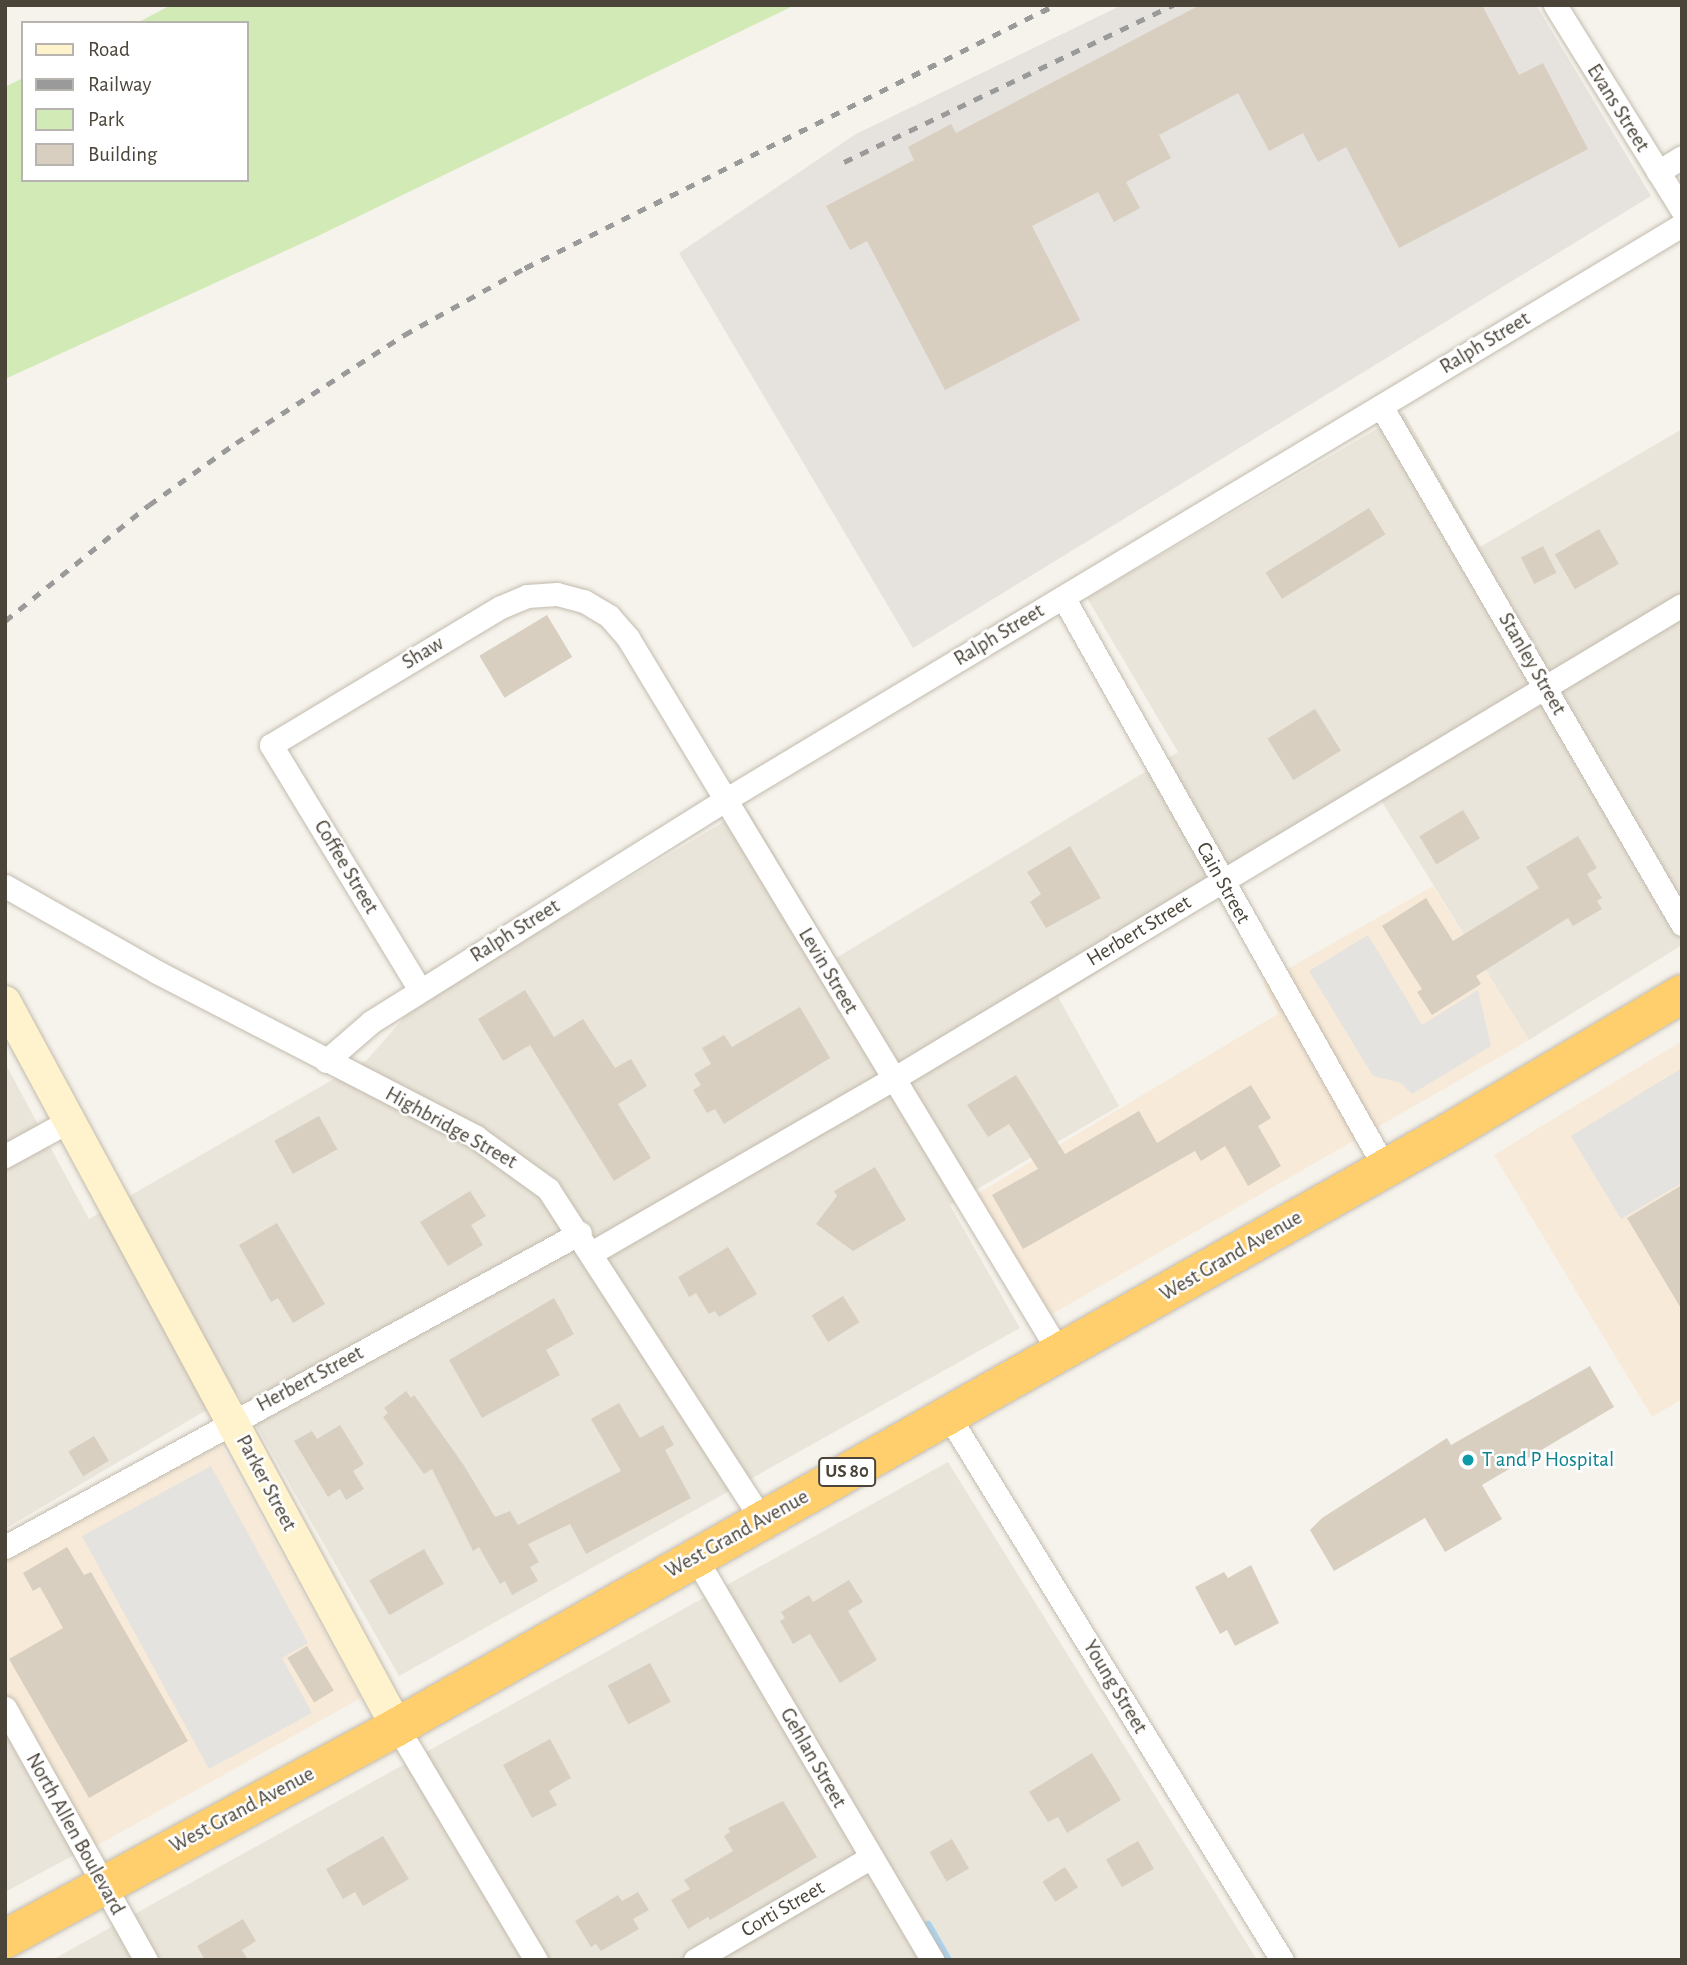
<!DOCTYPE html>
<html>
<head>
<meta charset="utf-8">
<style>
  body { margin:0 }
  #map { position:relative; width:1687px; height:1965px; overflow:hidden; background:#f6f3ec; font-family:"Alegreya Sans",sans-serif }
  div>[style] { position:absolute }
  .residential>* { inset:0; background:#eae5da }
  .commercial>* { inset:0; background:#f7ead8 }
  .industrial>* { inset:0; background:#e6e2dd }
  .green>* { inset:0; background:#d2eab5 }
  .parking>* { inset:0; background:#e5e3e0 }
  .stream>* { height:8px; margin:-4px; padding:0 4px; transform-origin:4px; border-radius:4px; background:#a9d4f2 }
  .building>* { inset:0; background:#d8cfc1; transform-origin:0 0 }
  .roads { filter:drop-shadow(0 0 2px #c2bbae) drop-shadow(0 0 2px #c2bbae) }
  .street>* { height:23px; margin:-11.5px; padding:0 11.5px; transform-origin:11.5px; border-radius:11.5px; background:#fff }
  .secondary>* { height:32px; margin:-16px; padding:0 16px; transform-origin:16px; border-radius:16px; background:#fff3cd }
  .highway>* { height:38px; margin:-19px; padding:0 19px; transform-origin:19px; border-radius:19px; background:#ffcf6e }
  .rail>* { height:5px; margin-top:-2.5px; transform-origin:0; background:repeating-linear-gradient(90deg,#9a9a9a 0 9px,transparent 0 18px) }
  .dots>* { width:19px; height:19px; translate:-50% -50%; box-sizing:border-box; border:4px solid #fff; border-radius:50% }
  span { translate:-50% -50%; white-space:nowrap; text-align:center; line-height:1.15; -webkit-text-stroke:5px #fff; paint-order:stroke }
  .shield-label span { padding:2px 5px; background:#fff; border:2px solid; border-radius:5px; -webkit-text-stroke-width:0 }
  .shield-label { font-size:19px; color:#4b4439; font-weight:700 }
  .street-label { font-size:21px; color:#4b4439 }
  .culture-label { font-size:21px; color:#0d838f }
  .left { translate:0 -50%; text-align:left }
  .frame { position:absolute; inset:0; border:7px solid #4b4439; pointer-events:none }
  .legend { position:absolute; left:21px; top:21px; width:228px; height:161px; box-sizing:border-box; background:#fff; border:2px solid #b7b4b0; margin:0; padding:9px 12px; list-style:none; font-size:21px; color:#4b4439 }
  .legend li { display:flex; align-items:center; gap:14px; height:35px }
  .legend b { width:35px; border:2px solid #b7b4b0 }
</style>
</head>
<body>
<div id="map">
  <div class="residential">
    <i style="clip-path:polygon(1404px 413px,1480px 547px,1682px 429px,1682px 945px,1529px 1040px,1379px 797px,1058px 997px,1119px 1106px,950px 1205px,1020px 1328px,399px 1676px,237px 1392px,5px 1529px,5px 1063px,89px 1219px,367px 1060px,414px 1006px,747px 808px,836px 958px,1178px 752px,1087px 598px)"></i>
    <i style="clip-path:polygon(948px 1462px,1257px 1960px,52px 1960px)"></i>
    <i style="clip-path:polygon(5px 1733px,74px 1855px,5px 1892px)"></i>
  </div>
  <div class="commercial">
    <i style="clip-path:polygon(1433px 886px,1529px 1040px,1045px 1318px,972px 1197px,1278px 1014px,1263px 983px)"></i>
    <i style="clip-path:polygon(1682px 1041px,1682px 1399px,1652px 1417px,1494px 1155px)"></i>
    <i style="clip-path:polygon(219px 1441px,361px 1698px,89px 1850px,5px 1692px,5px 1558px)"></i>
  </div>
  <div class="industrial">
    <i style="clip-path:polygon(1122px 5px,1536px 5px,1651px 196px,913px 648px,679px 253px,856px 134px)"></i>
  </div>
  <div class="green">
    <i style="clip-path:polygon(171px 5px,795px 5px,320px 235px,5px 379px,5px 87px,23px 78px,23px 180px,247px 180px,247px 23px,137px 23px)"></i>
  </div>
  <div class="parking">
    <i style="clip-path:polygon(1368px 935px,1422px 1025px,1478px 990px,1491px 1046px,1412px 1094px,1401px 1083px,1373px 1076px,1309px 971px)"></i>
    <i style="clip-path:polygon(1682px 1068px,1682px 1183px,1621px 1219px,1571px 1136px)"></i>
    <i style="clip-path:polygon(211px 1466px,308px 1643px,282px 1658px,312px 1713px,209px 1769px,82px 1536px)"></i>
  </div>
  <div class="stream">
    <i style="left:928px;top:1925px;width:40px;rotate:60.3deg"></i>
  </div>
  <div class="building">
    <i style="clip-path:polygon(1200px 5px,1482px 5px,1519px 75px,1543px 63px,1588px 149px,1399px 248px,1346px 147px,1318px 162px,1303px 133px,1269px 151px,1238px 93px,1159px 135px,1171px 158px,1126px 182px,1140px 208px,1114px 222px,1098px 192px,1032px 226px,1080px 320px,945px 390px,867px 241px,850px 250px,826px 206px,914px 160px,908px 147px,951px 124px,956px 133px)"></i>
    <i style="left:1369px;top:508px;width:31px;height:122px;rotate:58deg"></i>
    <i style="left:1599px;top:529px;width:40px;height:51px;rotate:60deg"></i>
    <i style="left:1543px;top:546px;width:30px;height:25px;rotate:63deg"></i>
    <i style="left:547px;top:615px;width:49px;height:79px;rotate:59deg"></i>
    <i style="left:1315px;top:709px;width:49px;height:56px;rotate:58deg"></i>
    <i style="left:1463px;top:810px;width:33px;height:51px;rotate:59deg"></i>
    <i style="clip-path:polygon(1578px 836px,1597px 868px,1587px 874px,1602px 898px,1597px 901px,1602px 909px,1573px 926px,1568px 918px,1476px 976px,1481px 984px,1432px 1015px,1417px 992px,1422px 989px,1382px 926px,1426px 898px,1453px 941px,1539px 888px,1526px 867px)"></i>
    <i style="clip-path:polygon(1070px 846px,1101px 898px,1046px 928px,1030px 902px,1041px 894px,1027px 872px)"></i>
    <i style="clip-path:polygon(525px 990px,554px 1037px,583px 1019px,615px 1068px,631px 1059px,647px 1086px,618px 1104px,651px 1158px,614px 1181px,530px 1045px,503px 1061px,478px 1019px)"></i>
    <i style="clip-path:polygon(800px 1007px,830px 1058px,724px 1124px,715px 1109px,707px 1113px,693px 1090px,701px 1085px,694px 1074px,711px 1064px,702px 1048px,724px 1035px,732px 1047px)"></i>
    <i style="clip-path:polygon(1016px 1075px,1065px 1154px,1139px 1111px,1157px 1143px,1251px 1085px,1271px 1118px,1258px 1126px,1281px 1166px,1248px 1186px,1225px 1146px,1201px 1161px,1195px 1151px,1023px 1249px,992px 1195px,1038px 1169px,1009px 1124px,988px 1137px,967px 1105px)"></i>
    <i style="left:319px;top:1116px;width:38px;height:51px;rotate:61deg"></i>
    <i style="clip-path:polygon(875px 1167px,906px 1220px,853px 1251px,816px 1224px,837px 1196px,834px 1191px)"></i>
    <i style="clip-path:polygon(1682px 1185px,1682px 1310px,1627px 1218px)"></i>
    <i style="clip-path:polygon(470px 1191px,486px 1216px,471px 1225px,483px 1245px,448px 1266px,420px 1222px)"></i>
    <i style="clip-path:polygon(277px 1223px,325px 1304px,293px 1323px,278px 1298px,271px 1302px,239px 1245px)"></i>
    <i style="clip-path:polygon(728px 1247px,757px 1294px,719px 1317px,715px 1311px,709px 1314px,696px 1293px,689px 1297px,678px 1277px)"></i>
    <i style="left:843px;top:1296px;width:31px;height:37px;rotate:58deg"></i>
    <i style="clip-path:polygon(554px 1298px,574px 1334px,546px 1350px,560px 1375px,482px 1418px,449px 1360px)"></i>
    <i style="clip-path:polygon(1590px 1366px,1614px 1407px,1482px 1485px,1502px 1519px,1445px 1552px,1425px 1518px,1334px 1571px,1310px 1530px,1322px 1518px,1447px 1438px,1451px 1445px)"></i>
    <i style="clip-path:polygon(406px 1391px,411px 1398px,414px 1395px,463px 1464px,495px 1517px,510px 1511px,518px 1525px,621px 1471px,591px 1419px,619px 1403px,640px 1438px,663px 1425px,674px 1445px,665px 1450px,691px 1498px,586px 1554px,570px 1524px,528px 1544px,539px 1562px,530px 1567px,538px 1581px,512px 1595px,505px 1581px,500px 1584px,479px 1547px,473px 1551px,432px 1469px,424px 1474px,383px 1417px,388px 1413px,384px 1408px)"></i>
    <i style="clip-path:polygon(340px 1425px,364px 1464px,353px 1471px,364px 1489px,346px 1500px,340px 1489px,328px 1497px,294px 1441px,312px 1431px,317px 1439px)"></i>
    <i style="left:94px;top:1436px;width:29px;height:30px;rotate:59deg"></i>
    <i style="clip-path:polygon(67px 1547px,84px 1575px,91px 1572px,188px 1741px,89px 1798px,9px 1659px,63px 1628px,40px 1587px,33px 1591px,23px 1573px)"></i>
    <i style="left:424px;top:1549px;width:40px;height:63px;rotate:60deg"></i>
    <i style="clip-path:polygon(1251px 1565px,1279px 1623px,1235px 1646px,1227px 1630px,1220px 1634px,1195px 1587px,1224px 1572px,1228px 1578px)"></i>
    <i style="clip-path:polygon(849px 1580px,863px 1602px,848px 1611px,877px 1660px,840px 1683px,810px 1634px,793px 1644px,780px 1621px,785px 1618px,781px 1612px,809px 1595px,813px 1602px)"></i>
    <i style="left:307px;top:1646px;width:52px;height:23px;rotate:59deg"></i>
    <i style="left:650px;top:1663px;width:44px;height:48px;rotate:62deg"></i>
    <i style="clip-path:polygon(550px 1739px,571px 1778px,549px 1791px,557px 1805px,532px 1818px,503px 1765px)"></i>
    <i style="clip-path:polygon(1092px 1753px,1121px 1800px,1067px 1833px,1058px 1817px,1048px 1822px,1029px 1792px)"></i>
    <i style="clip-path:polygon(783px 1801px,817px 1857px,710px 1920px,708px 1917px,688px 1929px,671px 1900px,690px 1889px,684px 1880px,733px 1851px,724px 1836px,730px 1832px,728px 1828px)"></i>
    <i style="clip-path:polygon(383px 1836px,409px 1879px,363px 1906px,355px 1892px,343px 1899px,326px 1869px)"></i>
    <i style="left:952px;top:1839px;width:34px;height:26px;rotate:60deg"></i>
    <i style="left:1138px;top:1841px;width:32px;height:37px;rotate:60deg"></i>
    <i style="left:1065px;top:1867px;width:24px;height:27px;rotate:57deg"></i>
    <i style="clip-path:polygon(638px 1892px,649px 1910px,633px 1919px,639px 1929px,601px 1951px,596px 1944px,591px 1947px,575px 1921px,618px 1895px,622px 1901px)"></i>
    <i style="clip-path:polygon(243px 1919px,256px 1941px,242px 1950px,248px 1960px,205px 1960px,197px 1946px)"></i>
  </div>
  <div class="roads">
    <div class="street">
      <i style="left:1555px;top:5px;width:241px;rotate:58.2deg"></i>
      <i style="left:1658px;top:172px;width:28px;rotate:-32deg"></i>
      <i style="left:1381px;top:406px;width:599px;rotate:59.84deg"></i>
      <i style="left:1063px;top:597px;width:656px;rotate:60.58deg"></i>
      <i style="left:5px;top:886px;width:175px;rotate:29.5deg"></i>
      <i style="left:157px;top:972px;width:359px;rotate:27.3deg"></i>
      <i style="left:476px;top:1137px;width:89px;rotate:35.8deg"></i>
      <i style="left:548px;top:1189px;width:394px;rotate:57.1deg"></i>
      <i style="left:420px;top:990px;width:287px;rotate:-121.3deg"></i>
      <i style="left:271px;top:745px;width:268px;rotate:-31deg"></i>
      <i style="left:501px;top:607px;width:28px;rotate:-23deg"></i>
      <i style="left:527px;top:596px;width:30px;rotate:-4deg"></i>
      <i style="left:557px;top:594px;width:28px;rotate:15deg"></i>
      <i style="left:584px;top:601px;width:29px;rotate:31deg"></i>
      <i style="left:609px;top:616px;width:29px;rotate:49deg"></i>
      <i style="left:628px;top:638px;width:834px;rotate:58.88deg"></i>
      <i style="left:326px;top:1061px;width:60px;rotate:-40.9deg"></i>
      <i style="left:371px;top:1022px;width:418px;rotate:-32.1deg"></i>
      <i style="left:725px;top:800px;width:1116px;rotate:-31deg"></i>
      <i style="left:5px;top:1156px;width:73px;rotate:-28.7deg"></i>
      <i style="left:593px;top:1252px;width:346px;rotate:-30deg"></i>
      <i style="left:893px;top:1079px;width:920px;rotate:-31deg"></i>
      <i style="left:948px;top:1415px;width:639px;rotate:58.5deg"></i>
      <i style="left:5px;top:1547px;width:655px;rotate:-28.64deg"></i>
      <i style="left:695px;top:1557px;width:468px;rotate:59.5deg"></i>
      <i style="left:5px;top:1708px;width:289px;rotate:60.8deg"></i>
      <i style="left:397px;top:1727px;width:271px;rotate:59.2deg"></i>
      <i style="left:695px;top:1960px;width:204px;rotate:-30.3deg"></i>
    </div>
    <div class="secondary">
      <i style="left:5px;top:1002px;width:824px;rotate:61.6deg"></i>
    </div>
    <div class="highway">
      <i style="left:5px;top:1939px;width:446px;rotate:-28.4deg"></i>
      <i style="left:397px;top:1727px;width:1213px;rotate:-29.48deg"></i>
      <i style="left:1453px;top:1130px;width:266px;rotate:-30.7deg"></i>
    </div>
  </div>
  <div class="rail">
    <i style="left:844px;top:162px;width:365px;rotate:-25.5deg"></i>
    <i style="left:5px;top:621px;width:185px;rotate:-38.9deg"></i>
    <i style="left:149px;top:505px;width:107px;rotate:-35.5deg"></i>
    <i style="left:236px;top:443px;width:200px;rotate:-32.7deg"></i>
    <i style="left:404px;top:335px;width:138px;rotate:-29deg"></i>
    <i style="left:525px;top:268px;width:592px;rotate:-26.39deg"></i>
  </div>
  <div class="dots">
    <i style="left:1468px;top:1460px;background:#0f9aa8"></i>
  </div>
  <div class="shield-label">
    <span style="left:847px;top:1472px">US 80</span>
  </div>
  <div class="street-label">
    <span style="left:1618px;top:108px;rotate:58deg">Evans Street</span>
    <span style="left:1485px;top:343px;rotate:-31deg">Ralph Street</span>
    <span style="left:999px;top:635px;rotate:-31deg">Ralph Street</span>
    <span style="left:423px;top:653px;rotate:-31deg">Shaw</span>
    <span style="left:1532px;top:664px;rotate:60deg">Stanley Street</span>
    <span style="left:346px;top:867px;rotate:59deg">Coffee Street</span>
    <span style="left:1223px;top:883px;rotate:61deg">Cain Street</span>
    <span style="left:515px;top:931px;rotate:-32deg">Ralph Street</span>
    <span style="left:1139px;top:931px;rotate:-31deg">Herbert Street</span>
    <span style="left:828px;top:971px;rotate:59deg">Levin Street</span>
    <span style="left:451px;top:1128px;rotate:29deg">Highbridge Street</span>
    <span style="left:1231px;top:1256px;rotate:-30deg">West Grand Avenue</span>
    <span style="left:310px;top:1379px;rotate:-28deg">Herbert Street</span>
    <span style="left:266px;top:1483px;rotate:62deg">Parker Street</span>
    <span style="left:737px;top:1534px;rotate:-29deg">West Grand Avenue</span>
    <span style="left:1115px;top:1687px;rotate:59deg">Young Street</span>
    <span style="left:813px;top:1758px;rotate:60deg">Gehlan Street</span>
    <span style="left:242px;top:1810px;rotate:-28deg">West Grand Avenue</span>
    <span style="left:75px;top:1834px;rotate:61deg">North Allen Boulevard</span>
    <span style="left:783px;top:1909px;rotate:-30deg">Corti Street</span>
  </div>
  <div class="culture-label">
    <span class="left" style="left:1482px;top:1460px">T and P Hospital</span>
  </div>
  <div class="frame"></div>
  <ul class="legend">
  <li><b style="height:9px;background:#fff3cd"></b>Road</li>
  <li><b style="height:9px;background:#9a9a9a"></b>Railway</li>
  <li><b style="height:19px;background:#d2eab5"></b>Park</li>
  <li><b style="height:19px;background:#d8cfc1"></b>Building</li>
  </ul>
</div>
</body>
</html>
